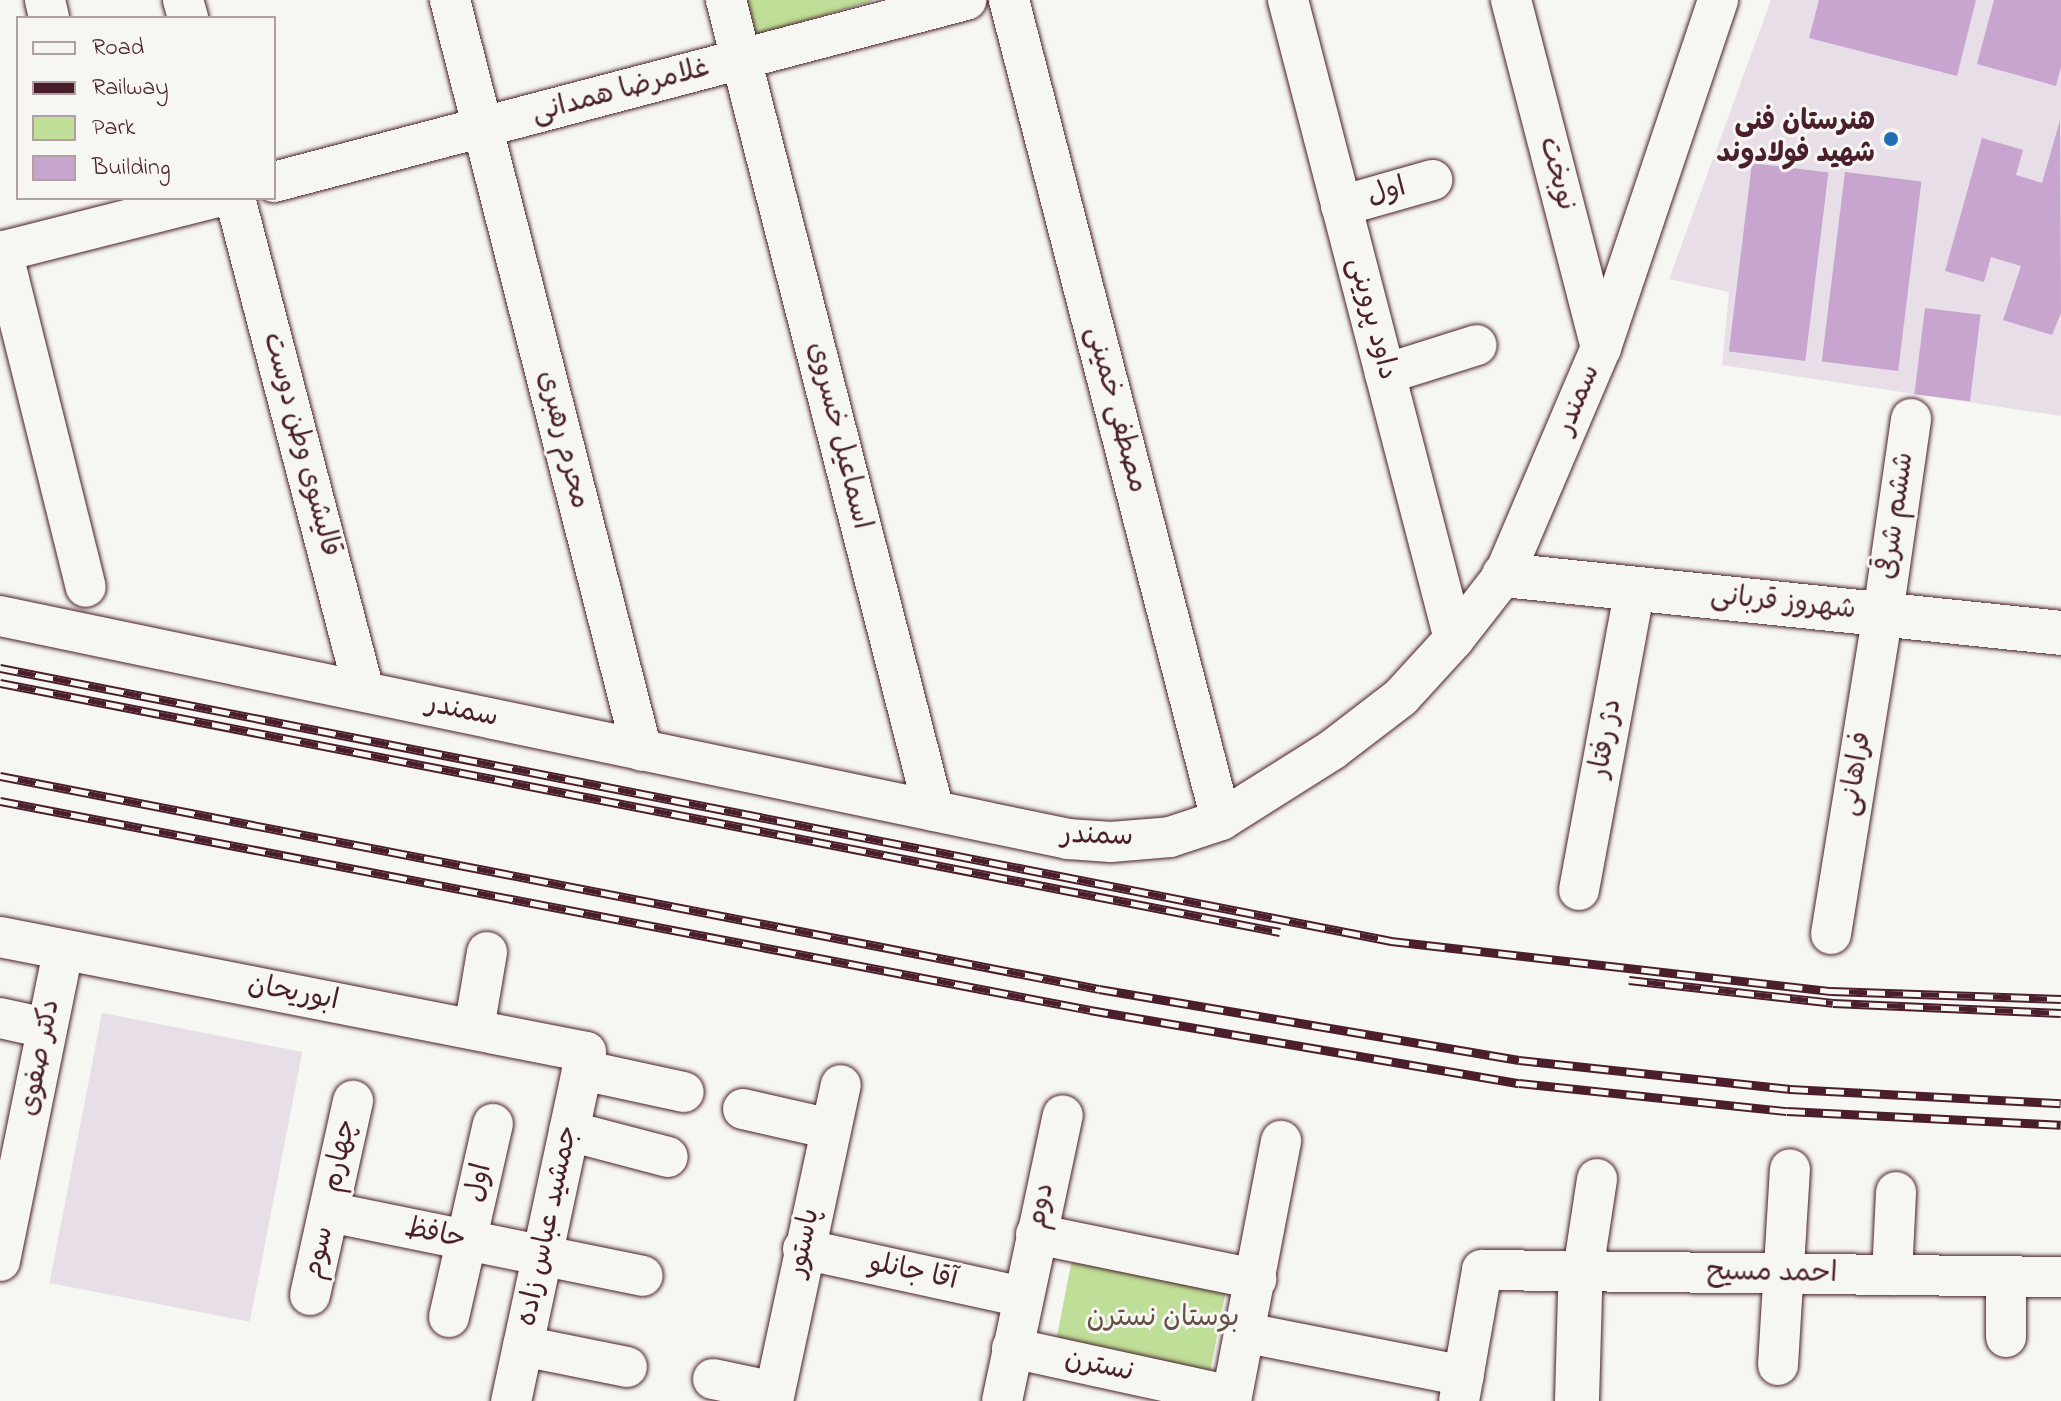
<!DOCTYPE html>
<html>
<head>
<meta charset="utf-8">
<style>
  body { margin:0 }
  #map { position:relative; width:2061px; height:1401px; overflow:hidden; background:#f6f6f2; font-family:"Indie Flower","Playpen Sans Arabic",sans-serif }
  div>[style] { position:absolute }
  .built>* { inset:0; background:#e8dee8; transform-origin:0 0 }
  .green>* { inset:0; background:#bfde97; transform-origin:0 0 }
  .building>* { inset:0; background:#c7a5cf; transform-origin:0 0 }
  .roads { filter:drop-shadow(0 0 2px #4a1f2b) drop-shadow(0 0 2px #4a1f2b) }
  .minor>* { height:40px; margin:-20px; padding:0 20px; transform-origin:20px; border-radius:20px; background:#f6f6f2 }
  .tertiary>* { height:44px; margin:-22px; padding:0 22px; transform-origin:22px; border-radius:22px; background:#f6f6f2 }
  .rail>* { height:9px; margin-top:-4.5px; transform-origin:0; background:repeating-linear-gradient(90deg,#f6f6f2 0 18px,#4a1f2b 0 36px); box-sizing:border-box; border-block:2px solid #4a1f2b }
  .dots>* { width:22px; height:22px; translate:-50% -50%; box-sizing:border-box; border:4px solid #f6f6f2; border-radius:50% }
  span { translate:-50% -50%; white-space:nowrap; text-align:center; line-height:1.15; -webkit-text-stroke:6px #f6f6f2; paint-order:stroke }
  .street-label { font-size:28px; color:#4a1f2b }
  .poi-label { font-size:28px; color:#4a1f2b; font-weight:700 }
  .right { translate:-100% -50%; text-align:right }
  .park-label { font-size:28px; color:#674f46 }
  .legend { position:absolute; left:16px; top:16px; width:260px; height:184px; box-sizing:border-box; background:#f6f6f2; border:2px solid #b1a0a2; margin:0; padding:10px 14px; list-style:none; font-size:24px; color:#4a1f2b }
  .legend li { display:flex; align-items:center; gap:16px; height:40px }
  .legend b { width:40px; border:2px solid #b1a0a2 }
</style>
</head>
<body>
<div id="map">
  <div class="built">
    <i style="clip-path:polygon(1771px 0,2061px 0,2061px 416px,1722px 365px,1729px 292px,1669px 279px)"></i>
    <i style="left:102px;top:1013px;width:204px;height:275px;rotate:11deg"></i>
  </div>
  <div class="green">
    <i style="clip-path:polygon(743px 0,872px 0,872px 1px,751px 37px)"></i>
    <i style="left:1073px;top:1254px;width:157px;height:89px;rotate:11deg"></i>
  </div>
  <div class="building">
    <i style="clip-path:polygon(1819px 0,1976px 0,1957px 76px,1809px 38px)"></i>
    <i style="clip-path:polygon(1994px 0,2061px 0,2061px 67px,2056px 86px,1977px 64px)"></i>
    <i style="clip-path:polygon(2060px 120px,2061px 313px,2052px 335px,2003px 320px,2021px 266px,1991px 257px,1984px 282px,1945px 271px,1982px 138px,2023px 150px,2016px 175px,2042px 183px)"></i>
    <i style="left:1752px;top:163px;width:77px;height:190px;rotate:7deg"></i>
    <i style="left:1845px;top:172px;width:77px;height:191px;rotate:7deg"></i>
    <i style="left:1925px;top:308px;width:56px;height:87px;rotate:7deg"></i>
  </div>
  <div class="roads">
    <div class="minor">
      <i style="left:45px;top:0;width:18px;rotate:77deg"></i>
      <i style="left:183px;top:0;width:19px;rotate:74deg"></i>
      <i style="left:450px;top:0;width:775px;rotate:75.66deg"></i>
      <i style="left:726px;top:0;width:837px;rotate:75.62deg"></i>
      <i style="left:1009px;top:0;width:847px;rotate:75.5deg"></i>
      <i style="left:1288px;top:0;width:660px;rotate:75.44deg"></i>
      <i style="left:1511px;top:0;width:359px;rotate:75.5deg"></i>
      <i style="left:274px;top:182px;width:716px;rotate:-14.74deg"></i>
      <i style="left:235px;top:198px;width:510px;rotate:75.34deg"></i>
      <i style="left:1341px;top:206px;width:95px;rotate:-15.9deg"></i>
      <i style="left:2px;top:251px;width:346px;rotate:76deg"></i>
      <i style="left:0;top:252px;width:220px;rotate:-14.2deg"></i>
      <i style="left:1385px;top:374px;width:96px;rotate:-17.5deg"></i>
      <i style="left:0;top:616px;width:1091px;rotate:11.79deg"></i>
      <i style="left:1068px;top:839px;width:43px;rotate:4deg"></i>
      <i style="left:1111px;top:842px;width:59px;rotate:-4.8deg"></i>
      <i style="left:1170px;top:837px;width:54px;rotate:-18.4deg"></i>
      <i style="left:1221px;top:820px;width:131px;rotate:-32.2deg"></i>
      <i style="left:1332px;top:750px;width:87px;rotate:-37.5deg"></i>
      <i style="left:1401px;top:697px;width:79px;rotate:-47.6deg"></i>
      <i style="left:1454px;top:639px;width:81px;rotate:-52deg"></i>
      <i style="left:1504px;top:575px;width:247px;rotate:-66.9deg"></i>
      <i style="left:1601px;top:348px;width:367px;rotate:-71.4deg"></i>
      <i style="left:1579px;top:890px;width:307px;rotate:-79.5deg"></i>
      <i style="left:1831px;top:934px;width:324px;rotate:-80.8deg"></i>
      <i style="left:1883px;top:614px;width:197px;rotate:-81.8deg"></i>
      <i style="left:0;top:937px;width:597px;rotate:11.1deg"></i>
      <i style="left:586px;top:1052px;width:357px;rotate:102.1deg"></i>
      <i style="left:0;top:1018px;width:47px;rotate:12.3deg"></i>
      <i style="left:474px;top:1029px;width:78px;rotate:-80.4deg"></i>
      <i style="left:582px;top:1070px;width:104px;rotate:12.2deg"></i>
      <i style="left:743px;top:1109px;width:89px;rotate:12.9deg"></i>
      <i style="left:569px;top:1131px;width:102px;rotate:14.7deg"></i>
      <i style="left:329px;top:1212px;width:320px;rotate:11.5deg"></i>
      <i style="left:1036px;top:1234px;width:225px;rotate:11.6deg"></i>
      <i style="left:803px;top:1249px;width:225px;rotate:12.3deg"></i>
      <i style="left:0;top:1261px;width:317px;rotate:-78.5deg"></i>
      <i style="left:1583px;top:1271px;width:93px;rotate:-81.3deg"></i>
      <i style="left:1892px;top:1275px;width:83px;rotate:-87.2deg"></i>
      <i style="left:310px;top:1295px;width:199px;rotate:-77.5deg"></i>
      <i style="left:449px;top:1317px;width:198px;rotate:-77.2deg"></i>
      <i style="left:1247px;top:1333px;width:221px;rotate:11.2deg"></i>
      <i style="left:2006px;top:1337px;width:61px;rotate:-90deg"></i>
      <i style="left:523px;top:1346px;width:106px;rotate:11.4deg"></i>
      <i style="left:1012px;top:1348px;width:225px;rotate:12.3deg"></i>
      <i style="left:1778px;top:1365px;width:196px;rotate:-86.5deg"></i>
      <i style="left:713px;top:1379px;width:63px;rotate:11.8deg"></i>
      <i style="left:773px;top:1401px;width:323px;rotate:-77.9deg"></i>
      <i style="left:1002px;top:1401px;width:292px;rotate:-78deg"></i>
      <i style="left:1231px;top:1401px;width:265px;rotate:-79.1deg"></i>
      <i style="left:1459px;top:1401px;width:133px;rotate:-80deg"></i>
      <i style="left:1482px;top:1270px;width:579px;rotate:0.69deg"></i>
    </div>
    <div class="tertiary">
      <i style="left:1504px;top:575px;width:560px;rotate:5.94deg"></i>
      <i style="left:1577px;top:1401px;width:110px;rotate:-88.4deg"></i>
    </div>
  </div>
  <div class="rail">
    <i style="left:0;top:668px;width:1418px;rotate:11.1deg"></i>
    <i style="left:1391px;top:941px;width:443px;rotate:6.5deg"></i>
    <i style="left:1831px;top:991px;width:230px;rotate:2deg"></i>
    <i style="left:0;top:683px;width:1304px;rotate:11.01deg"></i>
    <i style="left:0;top:776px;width:1119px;rotate:10.97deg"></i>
    <i style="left:1099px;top:989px;width:426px;rotate:9.6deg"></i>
    <i style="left:1519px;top:1060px;width:273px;rotate:6.1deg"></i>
    <i style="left:1790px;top:1089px;width:271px;rotate:3deg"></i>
    <i style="left:0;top:801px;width:1110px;rotate:10.85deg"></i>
    <i style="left:1090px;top:1010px;width:435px;rotate:9.7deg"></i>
    <i style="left:1519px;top:1083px;width:269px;rotate:6deg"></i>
    <i style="left:1787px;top:1111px;width:274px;rotate:2.9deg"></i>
    <i style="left:1629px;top:980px;width:205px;rotate:6.4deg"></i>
    <i style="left:1833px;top:1003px;width:228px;rotate:2.5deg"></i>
  </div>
  <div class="dots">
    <i style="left:1891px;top:139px;background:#1f6fb2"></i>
  </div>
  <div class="street-label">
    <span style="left:621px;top:92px;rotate:-15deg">غلامرضا همدانی</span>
    <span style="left:1556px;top:174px;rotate:75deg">نوبخت</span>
    <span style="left:1387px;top:193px;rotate:-16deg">اول</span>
    <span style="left:1371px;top:319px;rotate:75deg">داود پروینی</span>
    <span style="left:1579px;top:400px;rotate:-67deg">سمندر</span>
    <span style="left:1115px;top:410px;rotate:75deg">مصطفی خمینی</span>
    <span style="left:838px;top:436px;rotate:76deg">اسماعیل خسروی</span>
    <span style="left:562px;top:440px;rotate:76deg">محرم رهبری</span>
    <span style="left:300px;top:445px;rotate:75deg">قالیشوی وطن دوست</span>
    <span style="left:1897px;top:516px;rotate:-82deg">ششم شرقی</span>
    <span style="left:1783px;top:604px;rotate:6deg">شهروز قربانی</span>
    <span style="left:462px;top:712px;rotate:12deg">سمندر</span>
    <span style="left:1607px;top:739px;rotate:-80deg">دژ رفتار</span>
    <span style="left:1857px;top:774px;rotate:-81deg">فراهانی</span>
    <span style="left:1097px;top:837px;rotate:2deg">سمندر</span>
    <span style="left:293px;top:994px;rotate:11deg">ابوریحان</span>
    <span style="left:41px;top:1058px;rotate:-79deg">دکتر صفوی</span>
    <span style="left:341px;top:1156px;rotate:-78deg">چهارم</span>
    <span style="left:480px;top:1183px;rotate:-77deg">اول</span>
    <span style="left:1042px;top:1206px;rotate:-78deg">دوم</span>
    <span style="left:549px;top:1226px;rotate:-78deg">جمشید عباس زاده</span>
    <span style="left:435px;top:1235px;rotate:12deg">حافظ</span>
    <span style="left:805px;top:1243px;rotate:-78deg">پاستور</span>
    <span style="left:320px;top:1253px;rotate:-77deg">سوم</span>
    <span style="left:913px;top:1273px;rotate:12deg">آقا جانلو</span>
    <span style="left:1772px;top:1274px;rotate:1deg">احمد مسیح</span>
    <span style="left:1099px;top:1367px;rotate:12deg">نسترن</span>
  </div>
  <div class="poi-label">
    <span class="right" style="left:1875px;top:139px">هنرستان فنی<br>شهید فولادوند</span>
  </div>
  <div class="park-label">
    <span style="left:1163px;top:1319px">بوستان نسترن</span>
  </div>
  <ul class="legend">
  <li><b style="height:10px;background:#f6f6f2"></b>Road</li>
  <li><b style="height:10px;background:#4a1f2b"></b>Railway</li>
  <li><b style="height:22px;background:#bfde97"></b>Park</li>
  <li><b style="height:22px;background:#c7a5cf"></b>Building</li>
  </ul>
</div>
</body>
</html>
